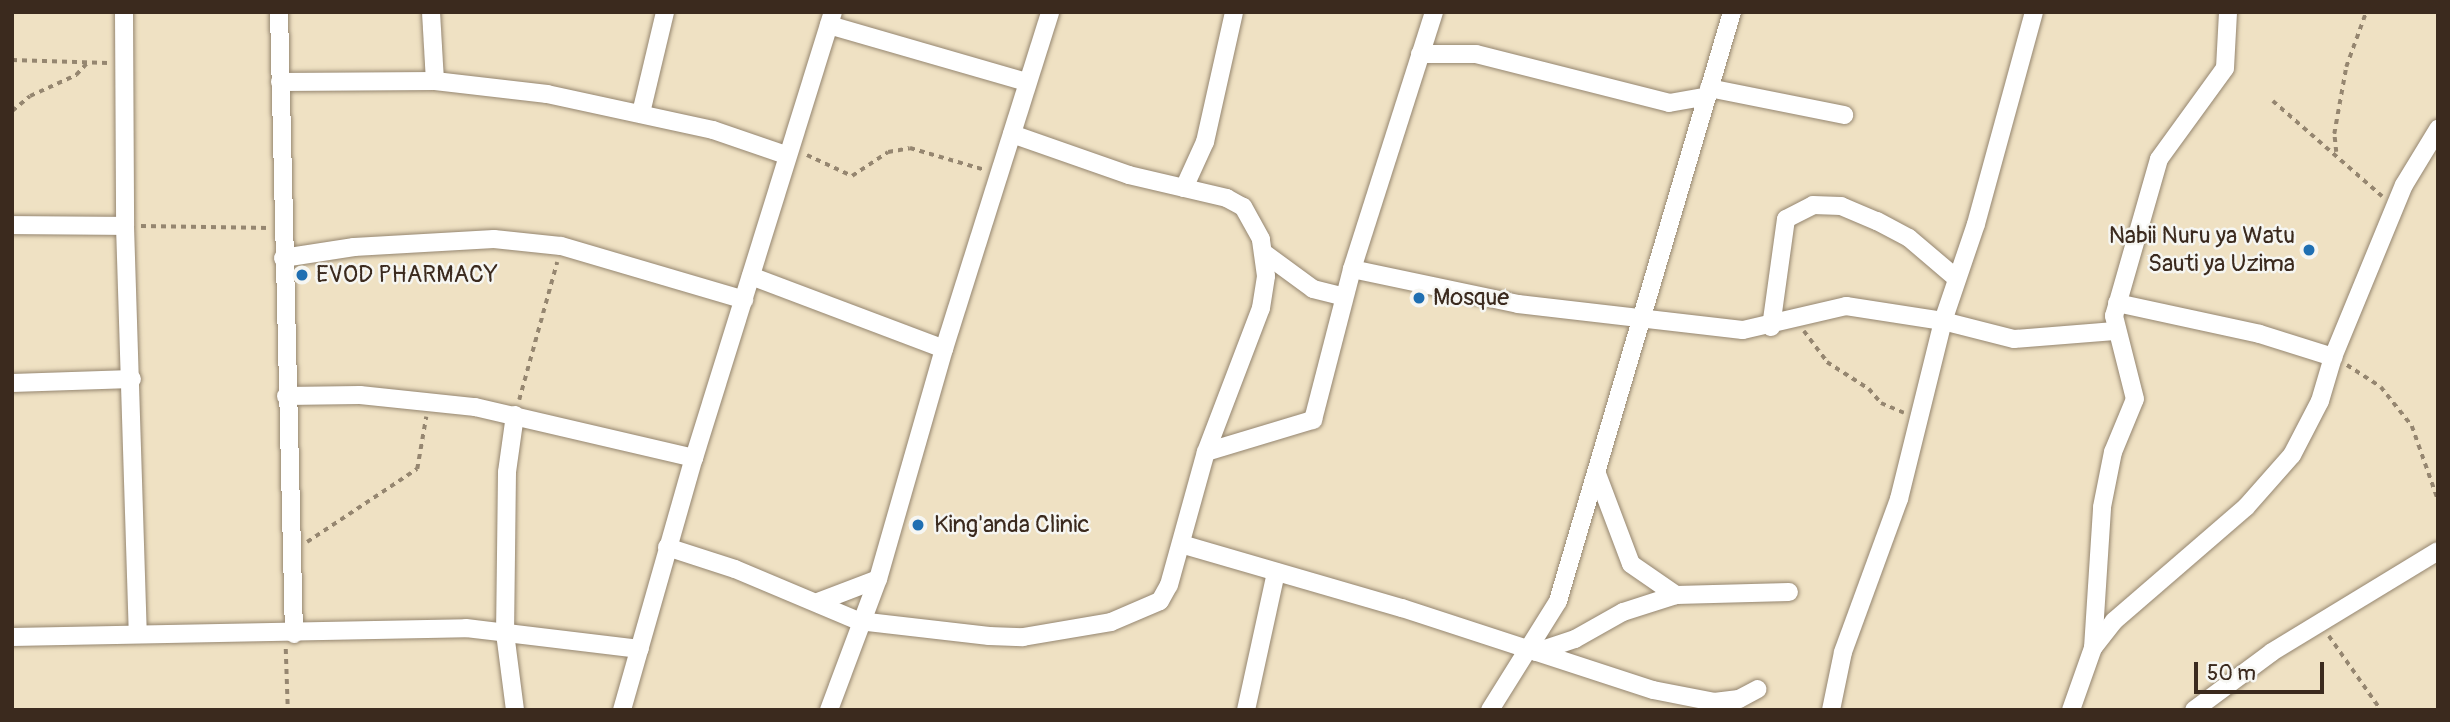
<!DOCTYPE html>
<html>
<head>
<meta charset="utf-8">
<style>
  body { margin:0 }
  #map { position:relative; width:2450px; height:722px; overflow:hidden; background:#efe1c3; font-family:Pangolin,sans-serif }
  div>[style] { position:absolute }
  .path>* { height:3.5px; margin-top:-1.75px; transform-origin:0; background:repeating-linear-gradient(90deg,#958670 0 5px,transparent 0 10px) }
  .roads { filter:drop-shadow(0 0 2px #958670) drop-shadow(0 0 2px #958670) }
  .minor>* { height:18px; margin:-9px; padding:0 9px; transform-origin:9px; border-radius:9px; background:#fff }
  .dots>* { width:19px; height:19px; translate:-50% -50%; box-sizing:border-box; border:4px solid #f6f6f2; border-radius:50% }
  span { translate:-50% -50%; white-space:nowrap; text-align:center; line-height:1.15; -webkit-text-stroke:5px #f6f6f2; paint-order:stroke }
  .poi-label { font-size:24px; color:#3b2a1e }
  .right { translate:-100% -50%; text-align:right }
  .left { translate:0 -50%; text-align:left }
  .frame { position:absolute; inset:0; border:14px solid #3b2a1e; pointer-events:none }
  .scale { position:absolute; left:2194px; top:662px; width:130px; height:32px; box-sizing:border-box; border:4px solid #3b2a1e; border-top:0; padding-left:9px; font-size:21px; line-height:24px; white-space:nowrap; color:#3b2a1e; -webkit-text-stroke:5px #f6f6f2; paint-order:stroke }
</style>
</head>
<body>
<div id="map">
  <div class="path">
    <i style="left:12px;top:60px;width:96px;rotate:1.8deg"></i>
    <i style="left:2273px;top:101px;width:145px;rotate:41.1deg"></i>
    <i style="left:12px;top:111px;width:23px;rotate:-40deg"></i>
    <i style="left:30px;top:96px;width:51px;rotate:-24.5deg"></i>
    <i style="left:76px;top:75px;width:18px;rotate:-47deg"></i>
    <i style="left:2336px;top:152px;width:18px;rotate:-96deg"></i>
    <i style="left:2334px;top:134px;width:68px;rotate:-79.8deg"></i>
    <i style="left:2346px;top:67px;width:59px;rotate:-70deg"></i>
    <i style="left:807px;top:155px;width:50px;rotate:25deg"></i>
    <i style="left:852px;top:176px;width:43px;rotate:-33.7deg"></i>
    <i style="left:888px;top:152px;width:22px;rotate:-10deg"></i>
    <i style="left:910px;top:148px;width:78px;rotate:16.3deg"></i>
    <i style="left:141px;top:226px;width:128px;rotate:0.9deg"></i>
    <i style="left:1804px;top:331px;width:39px;rotate:53deg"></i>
    <i style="left:1827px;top:362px;width:50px;rotate:32.7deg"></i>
    <i style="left:1869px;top:389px;width:18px;rotate:49deg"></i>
    <i style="left:1881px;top:403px;width:25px;rotate:23deg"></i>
    <i style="left:2347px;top:365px;width:40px;rotate:32.9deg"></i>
    <i style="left:2381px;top:387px;width:50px;rotate:51.5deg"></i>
    <i style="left:2412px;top:426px;width:78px;rotate:70.6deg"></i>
    <i style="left:519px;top:400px;width:143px;rotate:-74.6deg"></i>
    <i style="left:307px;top:542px;width:132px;rotate:-33.6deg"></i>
    <i style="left:417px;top:469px;width:53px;rotate:-80.2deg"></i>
    <i style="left:2329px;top:636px;width:90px;rotate:54.9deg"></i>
    <i style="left:286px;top:649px;width:61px;rotate:88.1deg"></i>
  </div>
  <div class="roads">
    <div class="minor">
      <i style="left:124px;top:12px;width:214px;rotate:89.7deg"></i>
      <i style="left:125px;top:226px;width:406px;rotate:88.2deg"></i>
      <i style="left:279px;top:12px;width:622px;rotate:88.62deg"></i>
      <i style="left:431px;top:12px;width:69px;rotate:86.7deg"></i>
      <i style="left:829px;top:25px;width:206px;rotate:16.1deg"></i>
      <i style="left:1420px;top:54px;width:56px"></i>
      <i style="left:1476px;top:54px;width:199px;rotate:14.2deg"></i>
      <i style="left:1669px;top:103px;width:36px;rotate:-10deg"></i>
      <i style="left:280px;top:82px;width:155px;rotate:-0.4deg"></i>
      <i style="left:435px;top:81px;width:113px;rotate:6.6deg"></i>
      <i style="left:547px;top:94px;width:170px;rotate:12.2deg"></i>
      <i style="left:713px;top:130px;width:77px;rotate:18.9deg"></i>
      <i style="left:1709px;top:88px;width:138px;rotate:11.3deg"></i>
      <i style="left:641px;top:113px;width:104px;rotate:-76.6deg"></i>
      <i style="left:1184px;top:188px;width:51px;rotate:-65.5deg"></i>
      <i style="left:1205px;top:142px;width:133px;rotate:-77.4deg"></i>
      <i style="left:12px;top:225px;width:113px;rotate:0.5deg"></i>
      <i style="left:1264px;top:253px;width:61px;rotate:36.3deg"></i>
      <i style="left:1313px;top:289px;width:32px;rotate:14deg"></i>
      <i style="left:283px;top:258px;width:72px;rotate:-8.8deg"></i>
      <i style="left:354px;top:247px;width:140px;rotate:-3.3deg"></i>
      <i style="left:494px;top:239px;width:67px;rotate:6deg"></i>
      <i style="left:561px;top:246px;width:191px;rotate:16.4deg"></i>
      <i style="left:1352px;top:269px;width:170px;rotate:11.9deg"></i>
      <i style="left:1518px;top:304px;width:226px;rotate:6.6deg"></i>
      <i style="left:1743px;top:330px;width:106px;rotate:-13.1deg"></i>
      <i style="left:1846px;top:306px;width:98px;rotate:8.8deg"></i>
      <i style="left:1943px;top:321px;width:73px;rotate:14.2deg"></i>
      <i style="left:2014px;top:339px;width:101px;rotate:-4.5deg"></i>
      <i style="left:751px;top:276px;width:206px;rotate:20.7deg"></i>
      <i style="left:2117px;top:303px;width:146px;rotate:12.2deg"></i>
      <i style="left:2260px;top:334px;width:77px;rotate:17.5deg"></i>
      <i style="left:1771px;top:327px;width:109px;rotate:-82.1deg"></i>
      <i style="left:1786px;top:219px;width:30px;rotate:-27deg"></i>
      <i style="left:1813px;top:205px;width:28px;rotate:2deg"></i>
      <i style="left:1841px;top:206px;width:39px;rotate:23deg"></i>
      <i style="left:1877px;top:221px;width:36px;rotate:28deg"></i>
      <i style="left:1909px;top:238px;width:62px;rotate:40.4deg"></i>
      <i style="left:12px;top:383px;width:120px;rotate:-1.9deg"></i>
      <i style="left:286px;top:396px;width:74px;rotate:-0.8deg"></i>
      <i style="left:360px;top:395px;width:116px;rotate:6deg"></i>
      <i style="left:475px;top:407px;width:225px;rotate:13.1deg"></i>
      <i style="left:515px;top:415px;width:58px;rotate:98deg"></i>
      <i style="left:507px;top:472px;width:161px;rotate:90.7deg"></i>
      <i style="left:505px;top:633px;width:78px;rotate:82.6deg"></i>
      <i style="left:1206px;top:452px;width:112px;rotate:-16.7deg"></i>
      <i style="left:1313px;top:420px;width:156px;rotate:-75.5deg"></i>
      <i style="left:1352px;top:269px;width:270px;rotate:-72.3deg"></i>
      <i style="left:1597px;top:474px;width:96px;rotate:69.3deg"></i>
      <i style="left:1631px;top:564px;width:55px;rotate:34.6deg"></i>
      <i style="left:1181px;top:544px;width:230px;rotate:16.2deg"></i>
      <i style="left:1402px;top:608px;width:264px;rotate:18.1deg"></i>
      <i style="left:1653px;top:690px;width:62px;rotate:11.1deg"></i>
      <i style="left:1714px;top:702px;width:25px;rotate:-7deg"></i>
      <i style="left:1739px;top:699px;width:21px;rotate:-28deg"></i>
      <i style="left:667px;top:547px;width:71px;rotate:17.9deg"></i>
      <i style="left:735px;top:569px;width:134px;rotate:22.8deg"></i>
      <i style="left:859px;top:621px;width:131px;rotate:6.6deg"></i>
      <i style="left:989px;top:636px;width:34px;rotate:2deg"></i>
      <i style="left:1023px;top:637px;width:89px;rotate:-9.7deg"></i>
      <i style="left:1111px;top:622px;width:53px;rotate:-23.2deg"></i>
      <i style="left:1160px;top:601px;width:18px;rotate:-61deg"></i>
      <i style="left:1169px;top:585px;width:138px;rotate:-74.5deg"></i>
      <i style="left:1206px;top:452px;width:154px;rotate:-69.1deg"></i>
      <i style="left:1261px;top:308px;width:32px;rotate:-81deg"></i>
      <i style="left:1266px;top:276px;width:37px;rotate:-98deg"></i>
      <i style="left:1261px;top:239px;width:37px;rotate:-119deg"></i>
      <i style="left:1243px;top:207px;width:18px;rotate:-151deg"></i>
      <i style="left:1227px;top:198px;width:101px;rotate:-166.8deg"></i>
      <i style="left:1129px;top:175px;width:124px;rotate:-160.7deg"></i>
      <i style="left:818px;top:602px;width:64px;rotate:-21deg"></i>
      <i style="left:12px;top:637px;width:454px;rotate:-1.1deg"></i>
      <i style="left:466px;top:628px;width:175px;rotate:6.9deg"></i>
      <i style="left:2093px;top:648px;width:141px;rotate:-86.3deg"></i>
      <i style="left:2102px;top:507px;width:56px;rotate:-78.7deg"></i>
      <i style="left:2113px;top:452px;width:57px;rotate:-67.5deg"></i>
      <i style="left:2135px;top:399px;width:86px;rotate:-104.2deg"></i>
      <i style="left:2114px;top:316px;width:163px;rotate:-74deg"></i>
      <i style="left:2159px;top:159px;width:112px;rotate:-54deg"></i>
      <i style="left:2225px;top:68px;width:56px;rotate:-86.9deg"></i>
      <i style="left:1536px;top:652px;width:41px;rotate:-18.4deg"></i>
      <i style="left:1575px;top:639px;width:55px;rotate:-29.4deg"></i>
      <i style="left:1623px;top:612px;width:56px;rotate:-17.8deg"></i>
      <i style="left:1676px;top:595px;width:113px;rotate:-1.5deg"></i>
      <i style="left:622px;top:710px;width:262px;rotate:-74.1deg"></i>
      <i style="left:694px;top:458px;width:467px;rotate:-72.7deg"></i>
      <i style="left:829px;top:710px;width:140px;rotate:-69.5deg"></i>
      <i style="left:878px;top:579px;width:239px;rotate:-74deg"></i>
      <i style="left:944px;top:349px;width:353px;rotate:-72.5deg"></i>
      <i style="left:1246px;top:710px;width:141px;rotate:-77.7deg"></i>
      <i style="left:1490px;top:710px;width:128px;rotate:-58deg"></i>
      <i style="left:1558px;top:601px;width:614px;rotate:-73.54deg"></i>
      <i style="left:1831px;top:710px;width:59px;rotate:-78.3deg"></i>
      <i style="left:1843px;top:652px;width:163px;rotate:-69.9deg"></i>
      <i style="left:1899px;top:499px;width:183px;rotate:-76.1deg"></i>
      <i style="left:1943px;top:321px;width:102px;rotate:-71.2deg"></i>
      <i style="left:1976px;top:224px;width:220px;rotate:-74.7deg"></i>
      <i style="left:2071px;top:710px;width:66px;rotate:-70.5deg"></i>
      <i style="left:2093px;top:648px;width:34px;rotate:-52deg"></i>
      <i style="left:2114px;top:621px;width:174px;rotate:-40.8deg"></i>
      <i style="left:2246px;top:507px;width:69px;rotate:-48.5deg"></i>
      <i style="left:2292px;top:455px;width:61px;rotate:-62.6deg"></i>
      <i style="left:2320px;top:401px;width:46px;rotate:-73.5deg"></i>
      <i style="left:2333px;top:357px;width:186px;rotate:-67.6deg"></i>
      <i style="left:2404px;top:185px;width:66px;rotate:-58.7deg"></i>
      <i style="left:2194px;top:710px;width:97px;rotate:-36.6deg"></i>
      <i style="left:2272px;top:652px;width:194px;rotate:-31.3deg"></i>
    </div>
  </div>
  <div class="dots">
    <i style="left:2309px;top:250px;background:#1f6fb2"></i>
    <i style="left:302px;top:275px;background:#1f6fb2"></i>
    <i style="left:1419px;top:298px;background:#1f6fb2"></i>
    <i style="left:918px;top:525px;background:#1f6fb2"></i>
  </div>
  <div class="poi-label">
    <span class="right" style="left:2295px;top:250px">Nabii Nuru ya Watu<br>Sauti ya Uzima</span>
    <span class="left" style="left:316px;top:275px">EVOD PHARMACY</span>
    <span class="left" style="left:1433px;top:298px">Mosque</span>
    <span class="left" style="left:934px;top:525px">King'anda Clinic</span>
  </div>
  <div class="frame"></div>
  <div class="scale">50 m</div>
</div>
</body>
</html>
